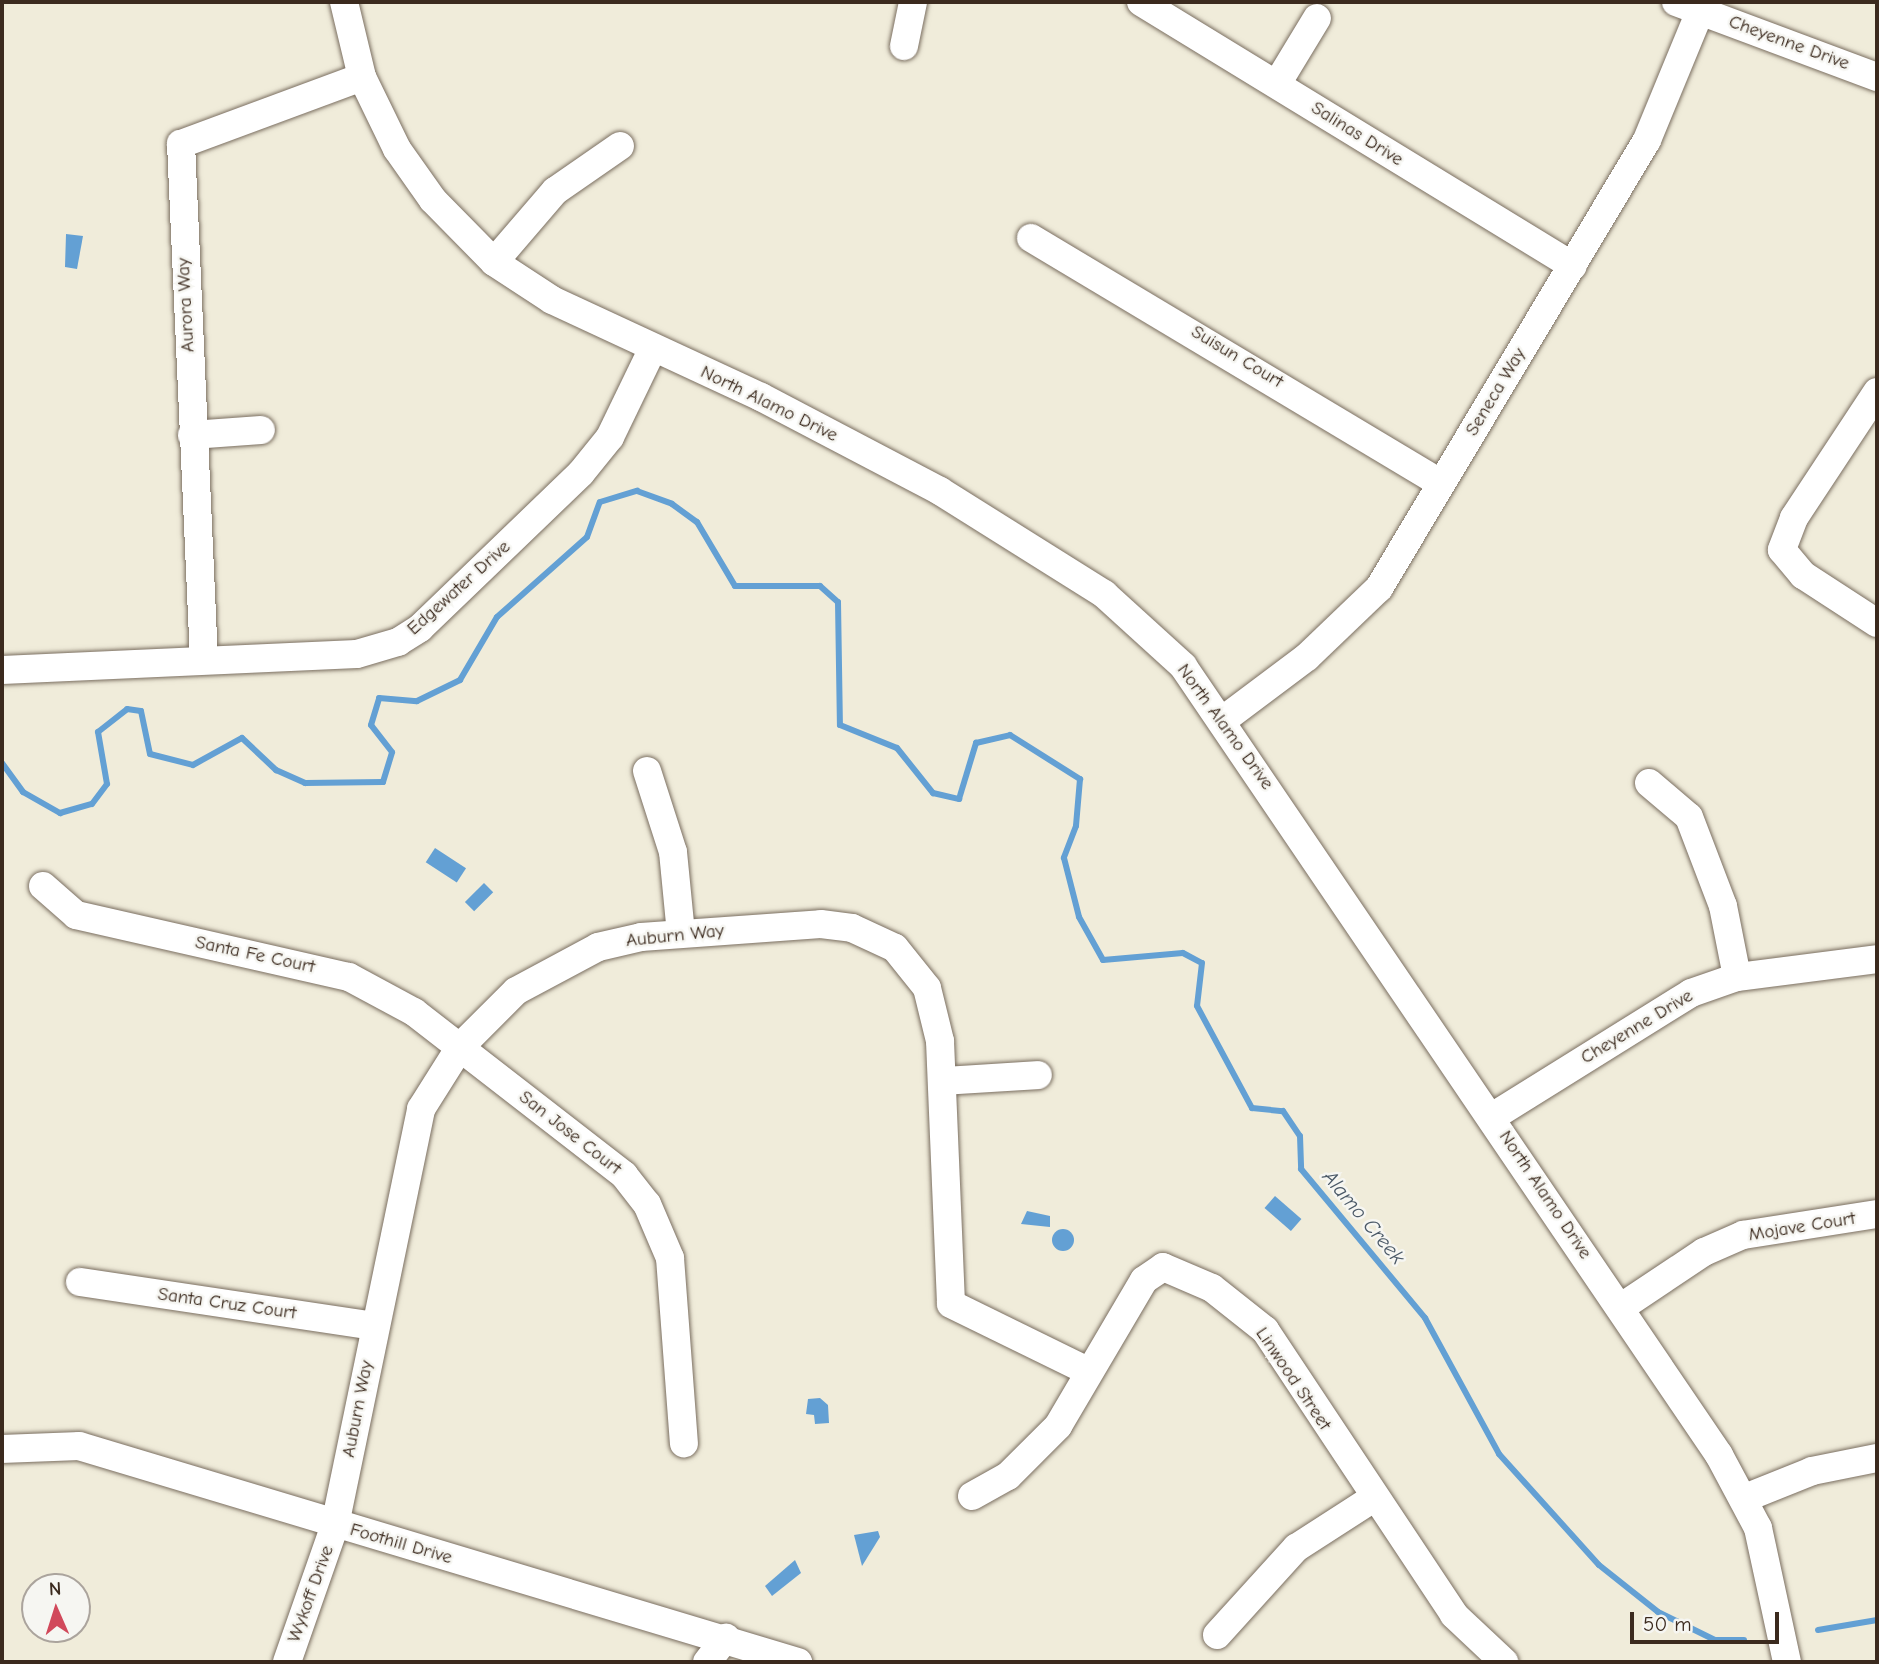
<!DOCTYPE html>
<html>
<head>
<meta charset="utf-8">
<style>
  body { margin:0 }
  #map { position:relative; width:1879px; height:1664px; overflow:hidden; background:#f0ecda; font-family:"Comic Neue",sans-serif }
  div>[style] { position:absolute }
  .water>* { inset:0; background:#63a0d4; transform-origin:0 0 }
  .round { border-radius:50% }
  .stream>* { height:6px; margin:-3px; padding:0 3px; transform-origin:3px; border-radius:3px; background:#63a0d4 }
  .roads { filter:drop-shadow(0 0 2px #7a6e60) drop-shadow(0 0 2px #7a6e60) }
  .minor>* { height:28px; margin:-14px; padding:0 14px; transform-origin:14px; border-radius:14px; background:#fff }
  span { translate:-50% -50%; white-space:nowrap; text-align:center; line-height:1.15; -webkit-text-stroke:5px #f6f6f2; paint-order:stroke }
  .street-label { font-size:19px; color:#3b2a1e }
  .water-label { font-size:21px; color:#4b5967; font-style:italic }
  .frame { position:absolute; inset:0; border:4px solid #3b2a1e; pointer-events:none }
  .north { position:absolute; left:21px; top:1573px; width:70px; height:70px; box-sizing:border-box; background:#f6f6f2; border:2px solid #aba49d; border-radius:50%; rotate:357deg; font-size:19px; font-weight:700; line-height:28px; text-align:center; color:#3b2a1e }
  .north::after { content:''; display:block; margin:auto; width:24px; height:32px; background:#d1495b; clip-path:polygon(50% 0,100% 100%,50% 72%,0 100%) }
  .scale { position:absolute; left:1630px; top:1612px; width:149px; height:32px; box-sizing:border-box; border:4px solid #3b2a1e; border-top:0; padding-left:9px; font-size:21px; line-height:24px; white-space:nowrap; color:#3b2a1e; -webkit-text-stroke:5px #f6f6f2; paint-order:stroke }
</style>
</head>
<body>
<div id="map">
  <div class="water">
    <i style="clip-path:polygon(66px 234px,83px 236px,77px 269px,65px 267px)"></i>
    <i style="left:435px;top:848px;width:37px;height:17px;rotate:33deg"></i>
    <i style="left:484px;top:883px;width:13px;height:27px;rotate:45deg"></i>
    <i style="left:1275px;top:1196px;width:35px;height:16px;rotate:41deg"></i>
    <i style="clip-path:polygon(1027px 1211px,1050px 1216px,1050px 1227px,1021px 1224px)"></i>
    <i class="round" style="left:1052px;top:1229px;width:22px;height:22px"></i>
    <i style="clip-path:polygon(820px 1398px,828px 1405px,829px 1423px,815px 1424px,814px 1415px,806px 1414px,808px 1399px)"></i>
    <i style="clip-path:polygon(878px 1531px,880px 1537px,862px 1566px,854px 1535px)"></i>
    <i style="clip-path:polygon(795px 1560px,801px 1573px,772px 1596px,765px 1586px)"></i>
  </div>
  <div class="stream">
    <i style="left:2px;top:763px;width:36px;rotate:54deg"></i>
    <i style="left:23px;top:792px;width:43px;rotate:29.6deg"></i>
    <i style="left:60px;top:813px;width:33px;rotate:-16deg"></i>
    <i style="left:92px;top:804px;width:25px;rotate:-53deg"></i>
    <i style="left:107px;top:784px;width:53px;rotate:-99.8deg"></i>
    <i style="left:98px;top:732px;width:37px;rotate:-38deg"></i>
    <i style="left:127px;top:709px;width:14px;rotate:8deg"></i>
    <i style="left:141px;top:711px;width:44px;rotate:78.2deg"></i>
    <i style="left:150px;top:754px;width:44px;rotate:14.3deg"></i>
    <i style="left:193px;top:765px;width:56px;rotate:-28.9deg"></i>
    <i style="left:242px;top:738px;width:47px;rotate:43.3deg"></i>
    <i style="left:276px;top:770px;width:32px;rotate:24deg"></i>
    <i style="left:305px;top:783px;width:78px;rotate:-0.7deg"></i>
    <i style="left:383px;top:782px;width:31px;rotate:-73deg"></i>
    <i style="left:392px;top:752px;width:34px;rotate:-128deg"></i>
    <i style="left:371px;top:725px;width:28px;rotate:-73deg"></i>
    <i style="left:379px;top:698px;width:38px;rotate:5deg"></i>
    <i style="left:417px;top:701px;width:48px;rotate:-26deg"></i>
    <i style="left:460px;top:680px;width:73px;rotate:-59.6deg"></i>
    <i style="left:497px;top:617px;width:120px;rotate:-41.6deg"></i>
    <i style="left:587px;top:537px;width:37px;rotate:-70deg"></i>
    <i style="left:600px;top:502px;width:39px;rotate:-17deg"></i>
    <i style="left:637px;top:491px;width:37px;rotate:20deg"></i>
    <i style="left:672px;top:504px;width:31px;rotate:36deg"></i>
    <i style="left:697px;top:522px;width:74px;rotate:59.3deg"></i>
    <i style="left:735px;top:586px;width:85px"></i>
    <i style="left:820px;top:586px;width:24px;rotate:42deg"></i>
    <i style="left:838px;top:602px;width:123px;rotate:89.1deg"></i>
    <i style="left:840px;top:725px;width:61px;rotate:22deg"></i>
    <i style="left:897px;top:748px;width:58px;rotate:51.3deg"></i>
    <i style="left:933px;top:793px;width:27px;rotate:13deg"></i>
    <i style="left:959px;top:799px;width:59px;rotate:-73.1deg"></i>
    <i style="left:976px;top:743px;width:35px;rotate:-13deg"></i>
    <i style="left:1010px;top:735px;width:83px;rotate:32.2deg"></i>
    <i style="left:1080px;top:779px;width:47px;rotate:94.9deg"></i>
    <i style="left:1076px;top:826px;width:34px;rotate:111deg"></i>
    <i style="left:1064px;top:858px;width:61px;rotate:75.7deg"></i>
    <i style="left:1079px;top:917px;width:49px;rotate:60.8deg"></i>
    <i style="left:1103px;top:960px;width:80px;rotate:-5deg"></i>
    <i style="left:1183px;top:953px;width:21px;rotate:28deg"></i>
    <i style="left:1202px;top:963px;width:43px;rotate:96.6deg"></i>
    <i style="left:1197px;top:1006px;width:116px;rotate:61.7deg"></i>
    <i style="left:1252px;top:1108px;width:31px;rotate:6deg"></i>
    <i style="left:1283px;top:1111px;width:30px;rotate:56deg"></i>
    <i style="left:1300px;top:1136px;width:33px;rotate:88deg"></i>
    <i style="left:1301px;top:1169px;width:194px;rotate:50.2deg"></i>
    <i style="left:1425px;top:1318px;width:155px;rotate:61.4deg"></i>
    <i style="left:1499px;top:1454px;width:149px;rotate:48deg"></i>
    <i style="left:1599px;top:1565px;width:75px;rotate:38.5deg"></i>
    <i style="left:1658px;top:1612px;width:64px;rotate:26.2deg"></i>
    <i style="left:1715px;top:1640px;width:29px"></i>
    <i style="left:1818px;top:1630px;width:60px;rotate:-9.6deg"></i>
  </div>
  <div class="roads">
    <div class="minor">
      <i style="left:344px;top:2px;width:77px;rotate:76.5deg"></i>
      <i style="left:362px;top:77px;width:80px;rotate:64.1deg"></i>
      <i style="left:397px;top:149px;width:62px;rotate:54.8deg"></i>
      <i style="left:433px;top:200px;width:87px;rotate:45.5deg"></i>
      <i style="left:494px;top:262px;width:69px;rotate:33.2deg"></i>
      <i style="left:552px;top:300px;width:230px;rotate:24.9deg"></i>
      <i style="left:761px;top:397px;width:202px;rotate:27.7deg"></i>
      <i style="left:940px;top:491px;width:194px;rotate:32.1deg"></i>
      <i style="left:1104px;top:594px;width:107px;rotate:42.3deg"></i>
      <i style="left:1183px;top:666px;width:954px;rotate:55.81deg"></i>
      <i style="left:1719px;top:1455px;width:83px;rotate:61.9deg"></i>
      <i style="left:1758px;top:1528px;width:137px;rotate:77.8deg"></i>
      <i style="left:1141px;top:2px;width:506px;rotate:31.43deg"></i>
      <i style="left:1676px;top:2px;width:215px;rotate:20.5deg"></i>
      <i style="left:904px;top:46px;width:45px;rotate:-78.4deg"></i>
      <i style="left:1277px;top:84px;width:77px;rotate:-58.8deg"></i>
      <i style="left:1031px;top:238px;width:477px;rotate:30.9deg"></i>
      <i style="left:494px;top:262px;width:94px;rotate:-49.3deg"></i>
      <i style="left:555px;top:191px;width:79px;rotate:-34.7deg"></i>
      <i style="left:1877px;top:392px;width:151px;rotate:123.4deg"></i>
      <i style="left:1794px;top:518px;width:34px;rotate:111deg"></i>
      <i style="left:1782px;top:550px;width:33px;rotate:50deg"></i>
      <i style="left:1803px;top:575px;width:88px;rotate:33deg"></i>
      <i style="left:192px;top:435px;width:69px;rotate:-4.1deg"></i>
      <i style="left:204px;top:660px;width:517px;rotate:-92.55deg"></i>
      <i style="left:181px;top:144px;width:193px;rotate:-20.3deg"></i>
      <i style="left:2px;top:670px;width:355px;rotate:-2.6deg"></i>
      <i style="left:357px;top:654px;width:43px;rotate:-16.3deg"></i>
      <i style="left:398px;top:642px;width:26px;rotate:-32deg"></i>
      <i style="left:420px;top:628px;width:223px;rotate:-43.9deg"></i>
      <i style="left:581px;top:473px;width:46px;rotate:-51.1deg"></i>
      <i style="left:610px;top:437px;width:99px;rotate:-64.2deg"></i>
      <i style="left:1223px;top:720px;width:105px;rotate:-36.9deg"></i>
      <i style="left:1307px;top:657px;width:100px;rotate:-43.8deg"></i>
      <i style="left:1379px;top:588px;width:522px;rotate:-59.11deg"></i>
      <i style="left:1647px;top:140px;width:149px;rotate:-67.6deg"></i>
      <i style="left:647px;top:771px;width:85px;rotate:72.2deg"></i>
      <i style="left:673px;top:852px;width:81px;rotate:84.4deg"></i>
      <i style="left:1649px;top:783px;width:52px;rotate:40.4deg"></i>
      <i style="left:1689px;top:817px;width:95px;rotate:69.1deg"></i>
      <i style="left:1723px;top:906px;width:72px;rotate:78.8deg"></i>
      <i style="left:43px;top:886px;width:44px;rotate:41.3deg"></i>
      <i style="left:76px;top:915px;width:280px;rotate:12.8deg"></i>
      <i style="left:349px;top:977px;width:74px;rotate:28.3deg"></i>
      <i style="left:414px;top:1012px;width:266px;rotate:37.8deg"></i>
      <i style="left:624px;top:1175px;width:37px;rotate:52deg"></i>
      <i style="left:647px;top:1204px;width:59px;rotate:66.9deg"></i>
      <i style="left:670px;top:1258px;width:186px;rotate:85.7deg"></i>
      <i style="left:943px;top:1081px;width:95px;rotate:-3.6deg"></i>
      <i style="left:1492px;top:1117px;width:234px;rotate:-31.9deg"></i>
      <i style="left:1691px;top:993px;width:49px;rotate:-19.2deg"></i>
      <i style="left:1737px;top:977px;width:141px;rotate:-7.3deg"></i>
      <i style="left:80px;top:1282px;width:298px;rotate:8.5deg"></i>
      <i style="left:1620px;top:1308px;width:101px;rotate:-33.7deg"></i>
      <i style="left:1704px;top:1252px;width:43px;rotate:-23.6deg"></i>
      <i style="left:1743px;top:1235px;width:136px;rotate:-8.9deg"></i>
      <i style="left:2px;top:1449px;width:77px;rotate:-2.2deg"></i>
      <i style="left:79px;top:1446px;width:751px;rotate:16.72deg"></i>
      <i style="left:972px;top:1496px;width:41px;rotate:-29.1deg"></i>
      <i style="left:1008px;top:1476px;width:71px;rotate:-45deg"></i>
      <i style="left:1058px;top:1426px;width:169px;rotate:-59.5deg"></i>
      <i style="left:1144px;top:1280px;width:23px;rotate:-34deg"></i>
      <i style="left:1163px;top:1267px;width:53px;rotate:23.2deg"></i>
      <i style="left:1212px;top:1288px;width:68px;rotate:38.4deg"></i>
      <i style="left:1265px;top:1330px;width:342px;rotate:56.4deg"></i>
      <i style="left:1454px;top:1615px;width:69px;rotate:43.2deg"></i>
      <i style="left:1745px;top:1498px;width:72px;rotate:-21.9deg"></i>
      <i style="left:1812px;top:1471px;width:66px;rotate:-11.3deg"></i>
      <i style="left:1217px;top:1635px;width:118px;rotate:-47.8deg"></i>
      <i style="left:1296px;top:1548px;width:90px;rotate:-32.8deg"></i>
      <i style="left:287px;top:1662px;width:145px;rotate:-70.7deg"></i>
      <i style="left:335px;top:1525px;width:425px;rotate:-78.3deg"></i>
      <i style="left:421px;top:1109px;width:73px;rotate:-57.8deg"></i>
      <i style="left:460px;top:1047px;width:79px;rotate:-45deg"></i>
      <i style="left:516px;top:991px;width:93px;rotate:-28.2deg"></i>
      <i style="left:598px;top:947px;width:44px;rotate:-13.1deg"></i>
      <i style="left:641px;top:937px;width:180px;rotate:-4.1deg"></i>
      <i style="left:821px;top:924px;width:31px;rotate:7deg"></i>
      <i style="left:852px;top:928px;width:47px;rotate:24.9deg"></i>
      <i style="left:895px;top:948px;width:51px;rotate:51.3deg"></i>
      <i style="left:927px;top:988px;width:55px;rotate:76.2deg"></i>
      <i style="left:940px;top:1041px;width:263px;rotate:87.6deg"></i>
      <i style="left:951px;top:1304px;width:153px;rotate:26.1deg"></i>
      <i style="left:707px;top:1662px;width:31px;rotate:-52deg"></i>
    </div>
  </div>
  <div class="street-label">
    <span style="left:1789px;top:43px;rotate:20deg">Cheyenne Drive</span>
    <span style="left:1357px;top:134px;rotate:32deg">Salinas Drive</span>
    <span style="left:186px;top:305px;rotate:-93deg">Aurora Way</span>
    <span style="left:1237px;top:357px;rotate:31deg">Suisun Court</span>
    <span style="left:1496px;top:392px;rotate:-59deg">Seneca Way</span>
    <span style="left:769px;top:404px;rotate:26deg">North Alamo Drive</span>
    <span style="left:459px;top:588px;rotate:-42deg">Edgewater Drive</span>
    <span style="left:1225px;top:727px;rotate:54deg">North Alamo Drive</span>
    <span style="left:675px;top:936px;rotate:-6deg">Auburn Way</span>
    <span style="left:255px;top:955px;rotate:12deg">Santa Fe Court</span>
    <span style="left:1637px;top:1027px;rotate:-31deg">Cheyenne Drive</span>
    <span style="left:570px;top:1133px;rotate:38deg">San Jose Court</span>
    <span style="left:1545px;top:1195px;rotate:56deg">North Alamo Drive</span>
    <span style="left:1802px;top:1227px;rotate:-9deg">Mojave Court</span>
    <span style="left:227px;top:1304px;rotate:8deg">Santa Cruz Court</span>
    <span style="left:1293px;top:1379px;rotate:56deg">Linwood Street</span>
    <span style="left:358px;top:1409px;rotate:-79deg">Auburn Way</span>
    <span style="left:401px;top:1544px;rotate:16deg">Foothill Drive</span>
    <span style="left:311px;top:1594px;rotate:-70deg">Wykoff Drive</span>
  </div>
  <div class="water-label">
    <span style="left:1364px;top:1217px;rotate:50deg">Alamo Creek</span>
  </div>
  <div class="frame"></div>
  <div class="north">N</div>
  <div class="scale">50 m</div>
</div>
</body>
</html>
